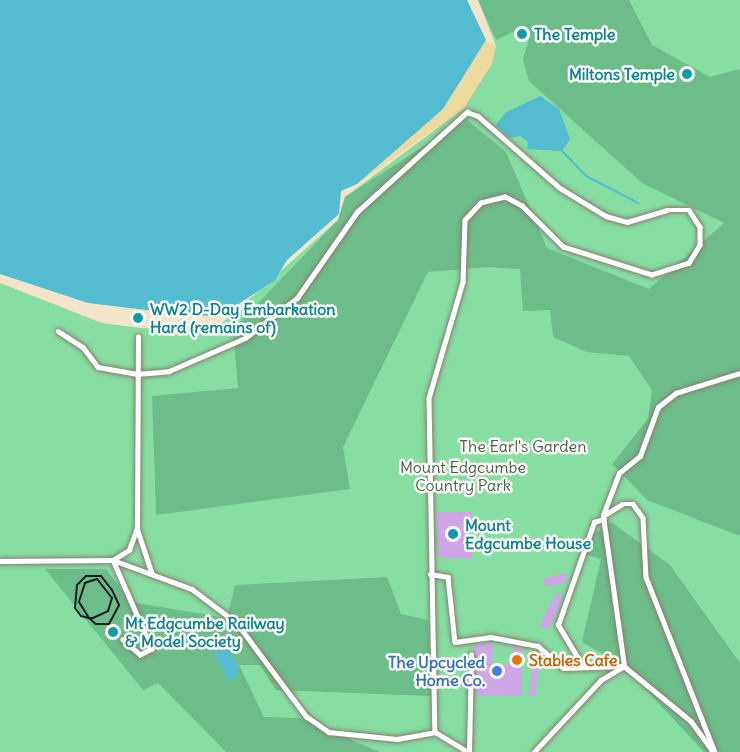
<!DOCTYPE html>
<html>
<head>
<meta charset="utf-8">
<style>
  body { margin:0 }
  #map { position:relative; width:740px; height:752px; overflow:hidden; background:#f2e5ca; font-family:Delius,sans-serif }
  div>[style] { position:absolute }
  .green>* { inset:0; background:#86dea3 }
  .forest>* { inset:0; background:#6cbd89 }
  .sand>* { inset:0; background:#eeda9e }
  .water>* { inset:0; background:#53bcd0 }
  .stream>* { height:2px; margin:-1px; padding:0 1px; transform-origin:1px; border-radius:1px; background:#53bcd0 }
  .building>* { inset:0; background:#cfa7e8; transform-origin:0 0 }
  .roads { filter:drop-shadow(0 0 2px #878073) drop-shadow(0 0 2px #878073) }
  .lane>* { height:4.5px; margin:-2.25px; padding:0 2.25px; transform-origin:2.25px; border-radius:2.25px; background:#fff }
  .rail>* { height:2px; margin:-1px; padding:0 1px; transform-origin:1px; border-radius:1px; background:#1c1c1c }
  .dots>* { width:16px; height:16px; translate:-50% -50%; box-sizing:border-box; border:3px solid #fdfcf7; border-radius:50% }
  span { translate:-50% -50%; white-space:nowrap; text-align:center; line-height:1.15; -webkit-text-stroke:5px #fdfcf7; paint-order:stroke }
  .culture-label { font-size:16px; color:#0d838f; font-weight:700 }
  .left { translate:0 -50%; text-align:left }
  .right { translate:-100% -50%; text-align:right }
  .park-label { font-size:16px; color:#41604b }
  .food-label { font-size:16px; color:#c56008; font-weight:700 }
  .shop-label { font-size:16px; color:#366cbe; font-weight:700 }
</style>
</head>
<body>
<div id="map">
  <div class="green">
    <i style="clip-path:polygon(478px 0,740px 0,740px 752px,0 752px,0 283px,102px 323px,141px 328px,221px 324px,338px 220px,345px 197px,464px 108px,496px 46px)"></i>
  </div>
  <div class="forest">
    <i style="clip-path:polygon(478px 0,629px 0,652px 45px,710px 77px,740px 69px,740px 536px,647px 500px,612px 464px,648px 419px,652px 390px,629px 356px,587px 352px,553px 337px,550px 310px,523px 311px,520px 269px,488px 267px,428px 272px,343px 447px,350px 489px,156px 515px,152px 396px,238px 388px,233px 329px,338px 220px,345px 197px,466px 119px,506px 152px,547px 248px,649px 289px,724px 223px,642px 183px,529px 81px,523px 59px,530px 35px,525px 26px,496px 40px)"></i>
    <i style="clip-path:polygon(611px 522px,670px 565px,740px 663px,740px 752px,704px 752px,624px 666px,582px 642px,601px 559px,587px 555px,586px 539px)"></i>
    <i style="clip-path:polygon(45px 569px,106px 569px,131px 602px,227px 618px,235px 585px,387px 577px,401px 614px,428px 620px,431px 696px,276px 690px,260px 665px,239px 665px,264px 717px,299px 718px,380px 752px,226px 752px,158px 683px,143px 690px)"></i>
  </div>
  <div class="sand">
    <i style="clip-path:polygon(478px 38px,496px 46px,492px 64px,464px 108px,357px 184px,349px 176px)"></i>
  </div>
  <div class="water">
    <i style="clip-path:polygon(0 0,467px 0,486px 40px,443px 109px,357px 184px,341px 191px,339px 214px,287px 260px,275px 280px,222px 315px,196px 316px,88px 303px,0 274px)"></i>
    <i style="clip-path:polygon(540px 96px,559px 109px,570px 139px,562px 151px,527px 149px,528px 142px,520px 136px,509px 138px,496px 125px,505px 113px)"></i>
    <i style="clip-path:polygon(219px 649px,229px 650px,237px 665px,237px 677px,229px 681px,214px 654px)"></i>
  </div>
  <div class="stream">
    <i style="left:562px;top:151px;width:35px;rotate:46deg"></i>
    <i style="left:586px;top:176px;width:59px;rotate:27.4deg"></i>
  </div>
  <div class="building">
    <i style="clip-path:polygon(436px 512px,472px 512px,467px 548px,472px 549px,472px 559px,438px 557px)"></i>
    <i style="left:566px;top:573px;width:9px;height:23px;rotate:77deg"></i>
    <i style="clip-path:polygon(557px 592px,563px 596px,549px 629px,539px 626px)"></i>
    <i style="clip-path:polygon(474px 644px,493px 644px,492px 664px,512px 664px,513px 646px,522px 648px,522px 696px,476px 695px)"></i>
    <i style="clip-path:polygon(535px 653px,541px 655px,535px 696px,528px 696px)"></i>
  </div>
  <div class="roads">
    <div class="lane">
      <i style="left:58px;top:331px;width:30px;rotate:33deg"></i>
      <i style="left:83px;top:347px;width:25px;rotate:53deg"></i>
      <i style="left:98px;top:367px;width:40px;rotate:10deg"></i>
      <i style="left:137px;top:374px;width:32px;rotate:-5deg"></i>
      <i style="left:169px;top:371px;width:83px;rotate:-23.5deg"></i>
      <i style="left:245px;top:338px;width:66px;rotate:-37.6deg"></i>
      <i style="left:297px;top:298px;width:105px;rotate:-55.1deg"></i>
      <i style="left:357px;top:212px;width:149px;rotate:-42.3deg"></i>
      <i style="left:467px;top:112px;width:12px;rotate:20deg"></i>
      <i style="left:478px;top:116px;width:109px;rotate:41.3deg"></i>
      <i style="left:560px;top:188px;width:54px;rotate:31.3deg"></i>
      <i style="left:606px;top:216px;width:22px;rotate:16deg"></i>
      <i style="left:627px;top:222px;width:42px;rotate:-16.7deg"></i>
      <i style="left:667px;top:210px;width:22px"></i>
      <i style="left:689px;top:210px;width:20px;rotate:57deg"></i>
      <i style="left:700px;top:227px;width:18px;rotate:90deg"></i>
      <i style="left:700px;top:245px;width:21px;rotate:121deg"></i>
      <i style="left:689px;top:263px;width:39px;rotate:162deg"></i>
      <i style="left:652px;top:275px;width:93px;rotate:-162.5deg"></i>
      <i style="left:563px;top:247px;width:58px;rotate:-135deg"></i>
      <i style="left:522px;top:206px;width:19px;rotate:-152deg"></i>
      <i style="left:505px;top:197px;width:25px;rotate:166deg"></i>
      <i style="left:481px;top:203px;width:23px;rotate:133deg"></i>
      <i style="left:465px;top:220px;width:62px;rotate:91.8deg"></i>
      <i style="left:463px;top:282px;width:121px;rotate:106.3deg"></i>
      <i style="left:429px;top:398px;width:334px;rotate:89deg"></i>
      <i style="left:603px;top:515px;width:45px;rotate:-69.1deg"></i>
      <i style="left:619px;top:473px;width:27px;rotate:-39deg"></i>
      <i style="left:640px;top:456px;width:52px;rotate:-69.8deg"></i>
      <i style="left:658px;top:407px;width:23px;rotate:-38deg"></i>
      <i style="left:676px;top:393px;width:67px;rotate:-17.4deg"></i>
      <i style="left:137px;top:528px;width:191px;rotate:-89.7deg"></i>
      <i style="left:113px;top:560px;width:97px;rotate:66.3deg"></i>
      <i style="left:152px;top:649px;width:13px;rotate:153deg"></i>
      <i style="left:140px;top:655px;width:23px;rotate:-139deg"></i>
      <i style="left:113px;top:560px;width:19px;rotate:-32deg"></i>
      <i style="left:129px;top:550px;width:23px;rotate:-70deg"></i>
      <i style="left:137px;top:528px;width:47px;rotate:71.6deg"></i>
      <i style="left:0;top:561px;width:113px;rotate:-0.5deg"></i>
      <i style="left:113px;top:560px;width:84px;rotate:20.2deg"></i>
      <i style="left:192px;top:589px;width:56px;rotate:37.1deg"></i>
      <i style="left:237px;top:623px;width:116px;rotate:53.4deg"></i>
      <i style="left:306px;top:716px;width:28px;rotate:35deg"></i>
      <i style="left:329px;top:732px;width:68px;rotate:5.9deg"></i>
      <i style="left:397px;top:739px;width:39px;rotate:-10deg"></i>
      <i style="left:435px;top:732px;width:39px;rotate:31deg"></i>
      <i style="left:430px;top:574px;width:18px;rotate:9deg"></i>
      <i style="left:448px;top:577px;width:65px;rotate:83.9deg"></i>
      <i style="left:455px;top:642px;width:36px;rotate:-8deg"></i>
      <i style="left:491px;top:637px;width:48px;rotate:10.8deg"></i>
      <i style="left:538px;top:646px;width:33px;rotate:41deg"></i>
      <i style="left:563px;top:668px;width:61px;rotate:-1.9deg"></i>
      <i style="left:624px;top:666px;width:151px;rotate:-98deg"></i>
      <i style="left:603px;top:516px;width:22px;rotate:-32deg"></i>
      <i style="left:622px;top:504px;width:11px"></i>
      <i style="left:633px;top:504px;width:17px;rotate:54deg"></i>
      <i style="left:643px;top:518px;width:59px;rotate:87.1deg"></i>
      <i style="left:646px;top:577px;width:188px;rotate:68.5deg"></i>
      <i style="left:583px;top:667px;width:49px;rotate:-120.8deg"></i>
      <i style="left:558px;top:625px;width:109px;rotate:-70.7deg"></i>
      <i style="left:594px;top:522px;width:10px;rotate:-17deg"></i>
      <i style="left:469px;top:752px;width:97px;rotate:-88.8deg"></i>
      <i style="left:534px;top:752px;width:98px;rotate:-47.1deg"></i>
      <i style="left:601px;top:680px;width:27px;rotate:-31deg"></i>
      <i style="left:624px;top:666px;width:87px;rotate:39.4deg"></i>
      <i style="left:691px;top:721px;width:37px;rotate:54deg"></i>
    </div>
  </div>
  <div class="rail">
    <i style="left:112px;top:590px;width:18px;rotate:-128deg"></i>
    <i style="left:101px;top:576px;width:15px;rotate:180deg"></i>
    <i style="left:86px;top:576px;width:13px;rotate:135deg"></i>
    <i style="left:77px;top:585px;width:23px;rotate:95deg"></i>
    <i style="left:75px;top:608px;width:10px;rotate:53deg"></i>
    <i style="left:81px;top:616px;width:8px;rotate:14deg"></i>
    <i style="left:89px;top:618px;width:4px"></i>
    <i style="left:93px;top:618px;width:17px;rotate:-25deg"></i>
    <i style="left:108px;top:611px;width:14px;rotate:-73deg"></i>
    <i style="left:112px;top:598px;width:24px;rotate:-128deg"></i>
    <i style="left:97px;top:579px;width:13px;rotate:162deg"></i>
    <i style="left:85px;top:583px;width:20px;rotate:108deg"></i>
    <i style="left:79px;top:602px;width:19px;rotate:58deg"></i>
    <i style="left:89px;top:618px;width:9px;rotate:41deg"></i>
    <i style="left:96px;top:624px;width:13px"></i>
    <i style="left:109px;top:624px;width:21px;rotate:-62deg"></i>
    <i style="left:119px;top:605px;width:17px;rotate:-115deg"></i>
  </div>
  <div class="dots">
    <i style="left:522px;top:34px;background:#0f9aa8"></i>
    <i style="left:687px;top:74px;background:#0f9aa8"></i>
    <i style="left:138px;top:318px;background:#0f9aa8"></i>
    <i style="left:453px;top:534px;background:#0f9aa8"></i>
    <i style="left:113px;top:632px;background:#0f9aa8"></i>
    <i style="left:517px;top:660px;background:#e8710a"></i>
    <i style="left:497px;top:671px;background:#3f7fe0"></i>
  </div>
  <div class="culture-label">
    <span class="left" style="left:534px;top:34px">The Temple</span>
    <span class="right" style="left:675px;top:74px">Miltons Temple</span>
    <span class="left" style="left:150px;top:318px">WW2 D-Day Embarkation<br>Hard (remains of)</span>
    <span class="left" style="left:465px;top:534px">Mount<br>Edgcumbe House</span>
    <span class="left" style="left:125px;top:632px">Mt Edgcumbe Railway<br>&amp; Model Society</span>
  </div>
  <div class="park-label">
    <span style="left:523px;top:446px">The Earl's Garden</span>
    <span style="left:463px;top:476px">Mount Edgcumbe<br>Country Park</span>
  </div>
  <div class="food-label">
    <span class="left" style="left:529px;top:660px">Stables Cafe</span>
  </div>
  <div class="shop-label">
    <span class="right" style="left:485px;top:671px">The Upcycled<br>Home Co.</span>
  </div>
</div>
</body>
</html>
